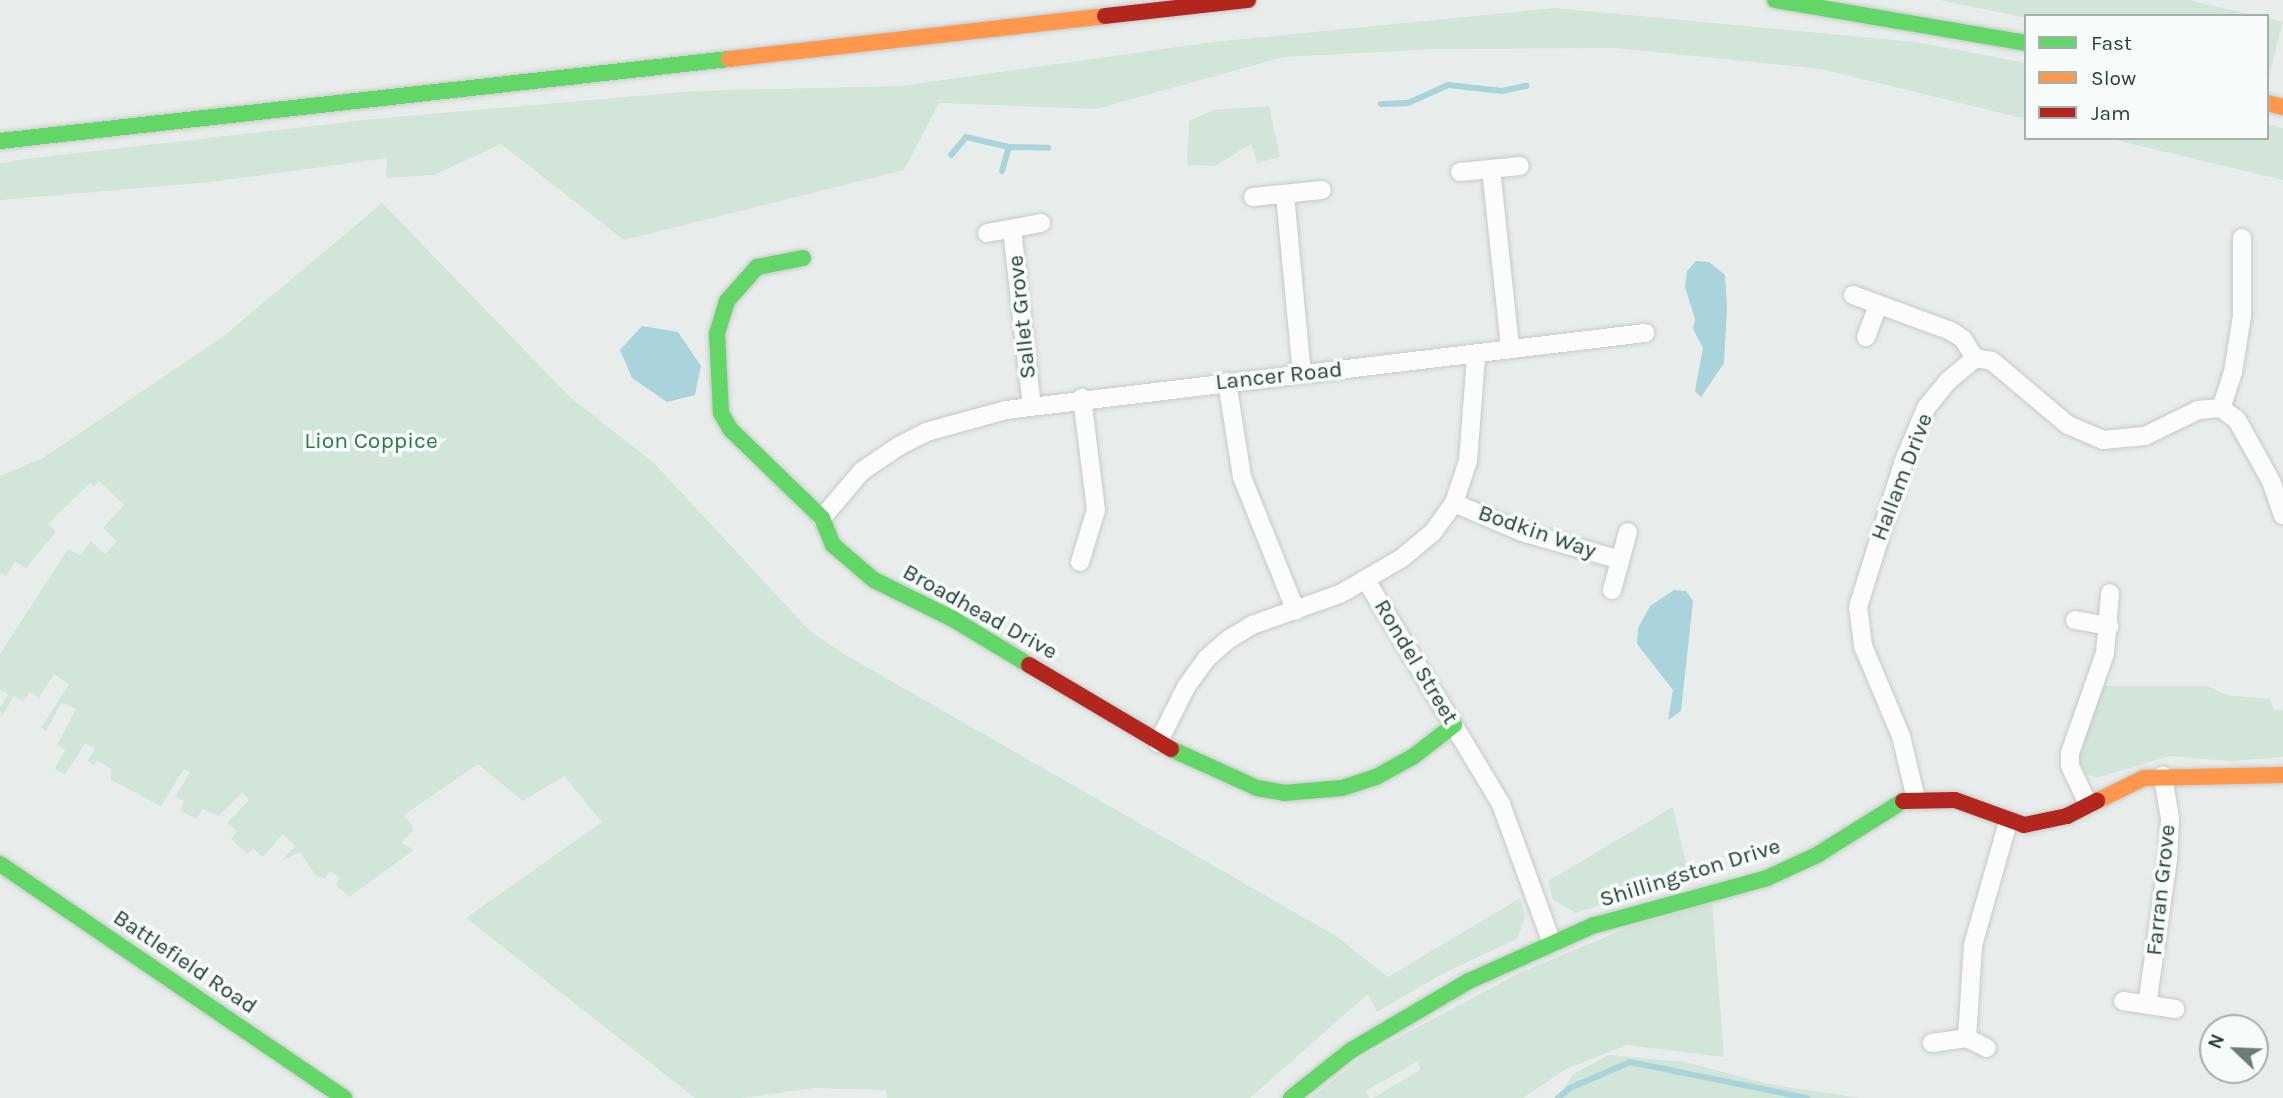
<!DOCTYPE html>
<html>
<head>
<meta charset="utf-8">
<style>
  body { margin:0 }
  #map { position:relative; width:2283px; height:1098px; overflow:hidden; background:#e8edeb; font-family:Karla,sans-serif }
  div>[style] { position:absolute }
  .green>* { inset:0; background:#d1e6d8; transform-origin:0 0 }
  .water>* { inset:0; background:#a9d4db }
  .stream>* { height:6px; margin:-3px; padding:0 3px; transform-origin:3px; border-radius:3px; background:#a9d4db }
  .roads { filter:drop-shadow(0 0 2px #c5cac8) drop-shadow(0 0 2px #c5cac8) }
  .street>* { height:18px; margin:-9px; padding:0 9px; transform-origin:9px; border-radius:9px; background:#fcfcfc }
  .fast>* { height:16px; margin:-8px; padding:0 8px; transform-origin:8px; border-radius:8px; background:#63d668 }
  .slow>* { height:16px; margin:-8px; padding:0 8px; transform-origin:8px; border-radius:8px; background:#ff974d }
  .jam>* { height:16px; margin:-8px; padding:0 8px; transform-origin:8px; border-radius:8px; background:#b3261e }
  span { translate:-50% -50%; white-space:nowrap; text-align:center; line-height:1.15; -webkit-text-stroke:7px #f7fbf9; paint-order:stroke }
  .street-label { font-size:23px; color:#24423a }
  .park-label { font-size:23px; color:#2d7a4b }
  .legend { position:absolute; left:2024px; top:14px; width:245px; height:126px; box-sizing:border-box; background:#f7fbf9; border:2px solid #a3b1ad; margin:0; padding:9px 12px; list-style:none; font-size:21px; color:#24423a }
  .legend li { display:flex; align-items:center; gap:14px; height:35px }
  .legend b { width:35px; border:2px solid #a3b1ad }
  .north { position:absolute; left:2199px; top:1014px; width:70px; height:70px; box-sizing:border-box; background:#f7fbf9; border:2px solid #a3b1ad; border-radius:50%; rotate:293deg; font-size:19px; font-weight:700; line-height:28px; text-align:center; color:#24423a }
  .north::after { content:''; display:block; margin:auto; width:24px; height:32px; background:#697e78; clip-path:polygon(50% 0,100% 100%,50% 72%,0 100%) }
</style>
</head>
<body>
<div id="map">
  <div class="green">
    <i style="clip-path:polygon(1940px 0,2189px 0,2257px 16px,2026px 18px)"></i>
    <i style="clip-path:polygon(1555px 8px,1916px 42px,2016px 61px,2026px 63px,2026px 119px,1821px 69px,1616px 48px,1436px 49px,1284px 57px,1096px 109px,939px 103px,904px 170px,624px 240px,501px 144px,434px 175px,386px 178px,387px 158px,211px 182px,0 200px,0 163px,25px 159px,373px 119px,694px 91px,901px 86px,1213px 42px)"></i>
    <i style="left:2267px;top:18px;width:16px;height:70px;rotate:14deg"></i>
    <i style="clip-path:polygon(1269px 106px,1280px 157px,1257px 163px,1251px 144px,1215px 166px,1187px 165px,1189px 121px,1213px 110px)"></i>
    <i style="clip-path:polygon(2267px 124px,2283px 128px,2283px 180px,2107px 138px,2267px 138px)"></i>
    <i style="clip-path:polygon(382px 203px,570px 397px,654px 463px,810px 631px,844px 654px,1336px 936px,1388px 977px,1520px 898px,1525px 918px,1517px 939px,1440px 975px,1377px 1012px,1368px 994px,1250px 1098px,887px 1098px,886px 1090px,814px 1088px,742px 1098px,695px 1098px,466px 918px,602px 822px,564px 776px,523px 801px,478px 764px,404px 815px,414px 829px,401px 843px,414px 850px,349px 897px,336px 885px,340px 878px,330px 871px,325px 879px,316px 876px,300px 852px,281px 861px,295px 846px,283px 834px,263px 857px,253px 848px,247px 854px,231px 839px,237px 831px,227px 823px,249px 800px,242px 792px,219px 816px,202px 809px,197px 819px,180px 811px,184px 801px,175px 797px,190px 772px,184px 769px,161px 806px,111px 780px,111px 769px,97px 760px,94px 765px,88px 761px,95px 749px,85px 743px,65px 775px,55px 769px,65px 750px,57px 745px,76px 709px,62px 702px,46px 731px,41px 728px,69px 684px,54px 674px,39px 698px,30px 692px,23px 701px,14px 696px,1px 718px,0 708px,8px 694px,0 689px,0 654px,68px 549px,80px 555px,91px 541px,105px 554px,117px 541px,103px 528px,124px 505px,99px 481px,94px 487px,90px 483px,48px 524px,56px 532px,26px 568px,15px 562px,6px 576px,0 573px,0 476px,43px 458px,224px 336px)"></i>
    <i style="clip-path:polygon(2101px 686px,2208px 686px,2226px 695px,2270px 699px,2274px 710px,2283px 710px,2283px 757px,2231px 761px,2170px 756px,2096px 778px,2087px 774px,2078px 760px,2076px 743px)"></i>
    <i style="clip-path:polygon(1673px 807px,1689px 876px,1576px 913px,1553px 900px,1548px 881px)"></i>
    <i style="clip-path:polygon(1712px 903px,1724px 1057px,1627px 1045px,1566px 1069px,1523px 1098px,1373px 1098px,1420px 1070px,1418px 1061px,1365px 1091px,1370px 1098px,1311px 1098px,1365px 1055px,1518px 974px,1629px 927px)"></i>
    <i style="clip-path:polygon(1609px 1055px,1685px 1062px,1768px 1084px,1861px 1098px,1558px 1098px,1573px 1074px)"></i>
  </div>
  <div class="water">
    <i style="clip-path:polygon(1696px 261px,1709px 262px,1725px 275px,1727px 307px,1724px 363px,1701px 397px,1695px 391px,1703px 348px,1693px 329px,1695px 319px,1685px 287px,1687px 271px)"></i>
    <i style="clip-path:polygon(642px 326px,678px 332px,701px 366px,695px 395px,667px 402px,632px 378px,620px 350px)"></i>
    <i style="clip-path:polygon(1674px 590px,1686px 591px,1693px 601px,1681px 711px,1668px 720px,1673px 690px,1637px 644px,1638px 628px,1650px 606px)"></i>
  </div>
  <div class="stream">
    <i style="left:1381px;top:104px;width:27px;rotate:-2deg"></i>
    <i style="left:1408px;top:103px;width:44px;rotate:-24.2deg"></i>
    <i style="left:1448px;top:85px;width:54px;rotate:6.3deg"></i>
    <i style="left:1502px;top:91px;width:25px;rotate:-12deg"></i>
    <i style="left:951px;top:155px;width:23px;rotate:-50deg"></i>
    <i style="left:966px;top:137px;width:44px;rotate:13.1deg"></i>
    <i style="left:1009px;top:147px;width:39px;rotate:1deg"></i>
    <i style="left:1002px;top:171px;width:25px;rotate:-74deg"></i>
    <i style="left:1558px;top:1098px;width:16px;rotate:-40deg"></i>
    <i style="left:1570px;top:1088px;width:65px;rotate:-23.4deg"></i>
    <i style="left:1630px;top:1062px;width:181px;rotate:11.5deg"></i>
  </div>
  <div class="roads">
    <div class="street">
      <i style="left:1491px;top:169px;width:180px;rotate:83.9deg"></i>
      <i style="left:1460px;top:172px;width:60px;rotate:-5.7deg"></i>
      <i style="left:1285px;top:195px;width:180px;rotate:84.6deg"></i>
      <i style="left:1253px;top:197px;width:69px;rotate:-5.8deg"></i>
      <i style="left:1012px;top:229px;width:178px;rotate:83.6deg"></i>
      <i style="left:987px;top:233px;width:55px;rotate:-10.5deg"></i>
      <i style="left:2242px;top:238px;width:78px;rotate:90deg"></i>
      <i style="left:2242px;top:316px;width:57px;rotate:99.1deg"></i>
      <i style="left:2233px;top:372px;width:38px;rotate:108deg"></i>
      <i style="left:2221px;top:408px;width:20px;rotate:37deg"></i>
      <i style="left:2237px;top:420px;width:70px;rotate:60.9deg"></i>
      <i style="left:2271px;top:481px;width:36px;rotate:71deg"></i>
      <i style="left:1853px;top:295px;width:104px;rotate:20.2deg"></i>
      <i style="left:1951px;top:331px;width:14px;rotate:34deg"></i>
      <i style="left:1963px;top:339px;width:22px;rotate:58deg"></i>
      <i style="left:1866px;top:337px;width:34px;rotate:-69deg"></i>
      <i style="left:1227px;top:382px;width:96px;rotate:81deg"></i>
      <i style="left:1242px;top:477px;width:144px;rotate:68.1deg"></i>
      <i style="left:1454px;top:503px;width:74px;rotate:23.1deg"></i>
      <i style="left:1522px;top:532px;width:102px;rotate:15.9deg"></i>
      <i style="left:822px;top:518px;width:62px;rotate:-49.6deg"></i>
      <i style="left:862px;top:471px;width:45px;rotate:-34deg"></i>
      <i style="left:899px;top:446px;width:30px;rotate:-27deg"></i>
      <i style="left:926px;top:432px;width:83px;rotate:-15.4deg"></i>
      <i style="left:1006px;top:410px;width:644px;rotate:-6.87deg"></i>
      <i style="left:1080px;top:562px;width:54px;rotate:-72.9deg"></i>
      <i style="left:1096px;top:510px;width:113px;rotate:-97.1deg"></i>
      <i style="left:1366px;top:580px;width:262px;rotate:58.9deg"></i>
      <i style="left:1501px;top:804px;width:148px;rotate:69.9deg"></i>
      <i style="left:1612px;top:590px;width:60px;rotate:-74.6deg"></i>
      <i style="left:2075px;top:620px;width:35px;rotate:10deg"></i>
      <i style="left:1158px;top:743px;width:63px;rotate:-63.4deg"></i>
      <i style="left:1186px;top:687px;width:34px;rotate:-54deg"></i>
      <i style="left:1206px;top:659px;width:30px;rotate:-41deg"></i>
      <i style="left:1229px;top:639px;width:27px;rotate:-31deg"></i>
      <i style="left:1252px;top:625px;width:93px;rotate:-19.4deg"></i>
      <i style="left:1340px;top:594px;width:72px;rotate:-30.1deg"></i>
      <i style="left:1402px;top:558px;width:40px;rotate:-40deg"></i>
      <i style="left:1433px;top:532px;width:36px;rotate:-54deg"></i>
      <i style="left:1454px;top:503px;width:44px;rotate:-71.6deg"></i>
      <i style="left:1468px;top:461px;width:104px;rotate:-85.6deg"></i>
      <i style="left:1916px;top:799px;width:65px;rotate:-103.4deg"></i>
      <i style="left:1901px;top:736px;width:98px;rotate:-112.9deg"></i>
      <i style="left:1863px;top:646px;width:39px;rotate:-97deg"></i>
      <i style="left:1858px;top:607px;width:151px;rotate:-72.6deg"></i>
      <i style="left:1903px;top:463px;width:60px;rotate:-67.3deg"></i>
      <i style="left:1926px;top:408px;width:35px;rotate:-51deg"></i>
      <i style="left:1948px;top:381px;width:35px;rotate:-40deg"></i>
      <i style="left:1975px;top:358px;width:17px;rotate:10deg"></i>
      <i style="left:1992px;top:361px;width:99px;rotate:40.1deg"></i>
      <i style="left:2068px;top:425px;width:38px;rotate:23deg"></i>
      <i style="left:2103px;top:440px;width:42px;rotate:-5.4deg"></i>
      <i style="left:2145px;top:436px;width:59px;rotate:-26.1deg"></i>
      <i style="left:2198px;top:410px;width:23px;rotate:-5deg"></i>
      <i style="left:2088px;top:804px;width:42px;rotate:-115.3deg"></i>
      <i style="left:2070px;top:766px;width:13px;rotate:-90deg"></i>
      <i style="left:2070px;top:753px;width:106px;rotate:-70.7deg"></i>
      <i style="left:2105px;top:653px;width:60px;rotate:-85.2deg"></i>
      <i style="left:2123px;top:1001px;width:53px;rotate:8.7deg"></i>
      <i style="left:2147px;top:1005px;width:148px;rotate:-81.8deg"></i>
      <i style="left:2168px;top:859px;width:40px;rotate:-87.1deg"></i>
      <i style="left:2170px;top:819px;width:44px;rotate:-99.2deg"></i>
      <i style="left:1967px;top:1038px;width:93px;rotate:-86.3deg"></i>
      <i style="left:1973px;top:945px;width:128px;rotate:-74.1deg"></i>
      <i style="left:1932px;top:1043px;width:35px;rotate:-8deg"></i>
      <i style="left:1967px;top:1038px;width:22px;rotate:27deg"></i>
    </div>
    <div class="fast">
      <i style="left:1775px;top:0;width:255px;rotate:9.7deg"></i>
      <i style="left:0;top:141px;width:734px;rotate:-6.42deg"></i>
      <i style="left:803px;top:258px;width:47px;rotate:168.9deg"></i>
      <i style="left:757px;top:267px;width:45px;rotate:131.4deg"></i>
      <i style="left:727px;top:301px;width:34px;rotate:107deg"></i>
      <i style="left:717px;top:334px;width:79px;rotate:87.1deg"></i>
      <i style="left:721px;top:413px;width:20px;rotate:60deg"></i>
      <i style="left:731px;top:430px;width:127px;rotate:44deg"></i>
      <i style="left:822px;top:518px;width:29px;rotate:68deg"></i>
      <i style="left:833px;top:545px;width:54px;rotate:40.5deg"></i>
      <i style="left:874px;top:580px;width:88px;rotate:26.3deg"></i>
      <i style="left:953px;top:619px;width:89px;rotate:31.2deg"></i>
      <i style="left:1171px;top:749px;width:94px;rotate:24.4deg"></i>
      <i style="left:1257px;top:788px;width:27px;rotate:10deg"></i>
      <i style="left:1284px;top:793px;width:58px;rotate:-4.9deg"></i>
      <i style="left:1342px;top:788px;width:36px;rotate:-18deg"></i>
      <i style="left:1376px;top:777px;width:43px;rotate:-28.9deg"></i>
      <i style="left:1414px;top:756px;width:51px;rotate:-37.8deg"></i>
      <i style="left:0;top:864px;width:416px;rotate:34.2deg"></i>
      <i style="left:1291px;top:1098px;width:75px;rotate:-38.5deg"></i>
      <i style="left:1350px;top:1051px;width:138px;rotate:-30.5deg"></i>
      <i style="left:1469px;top:981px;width:135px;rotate:-24.1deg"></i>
      <i style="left:1592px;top:926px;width:181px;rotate:-15.3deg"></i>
      <i style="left:1767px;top:878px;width:55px;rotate:-24.7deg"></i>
      <i style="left:1817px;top:855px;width:102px;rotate:-32.1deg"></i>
    </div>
    <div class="slow">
      <i style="left:729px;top:59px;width:378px;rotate:-6.5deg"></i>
      <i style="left:2267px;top:103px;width:16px;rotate:14deg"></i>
      <i style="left:2097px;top:801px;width:52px;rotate:-26.1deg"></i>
      <i style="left:2144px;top:778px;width:139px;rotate:-1.2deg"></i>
    </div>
    <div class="jam">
      <i style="left:1105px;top:16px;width:144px;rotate:-6.4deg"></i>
      <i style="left:1029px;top:665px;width:165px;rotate:30.6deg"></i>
      <i style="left:1903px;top:801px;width:52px;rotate:-1.1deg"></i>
      <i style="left:1955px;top:800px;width:73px;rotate:19.9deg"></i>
      <i style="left:2024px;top:825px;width:44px;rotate:-11.8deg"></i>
      <i style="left:2067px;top:816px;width:34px;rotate:-27deg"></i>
    </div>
  </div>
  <div class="street-label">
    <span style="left:1022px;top:317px;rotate:-96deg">Sallet Grove</span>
    <span style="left:1279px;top:376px;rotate:-6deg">Lancer Road</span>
    <span style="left:1902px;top:477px;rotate:-69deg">Hallam Drive</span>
    <span style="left:1537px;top:532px;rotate:19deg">Bodkin Way</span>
    <span style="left:980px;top:612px;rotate:29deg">Broadhead Drive</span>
    <span style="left:1416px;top:662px;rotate:59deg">Rondel Street</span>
    <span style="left:1690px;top:873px;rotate:-17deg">Shillingston Drive</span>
    <span style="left:2161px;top:890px;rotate:-84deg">Farran Grove</span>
    <span style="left:185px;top:962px;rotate:34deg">Battlefield Road</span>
  </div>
  <div class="park-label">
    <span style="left:371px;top:441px">Lion Coppice</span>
  </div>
  <ul class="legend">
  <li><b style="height:9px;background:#63d668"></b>Fast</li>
  <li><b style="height:9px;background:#ff974d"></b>Slow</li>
  <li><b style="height:9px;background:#b3261e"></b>Jam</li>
  </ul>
  <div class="north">N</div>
</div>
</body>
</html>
